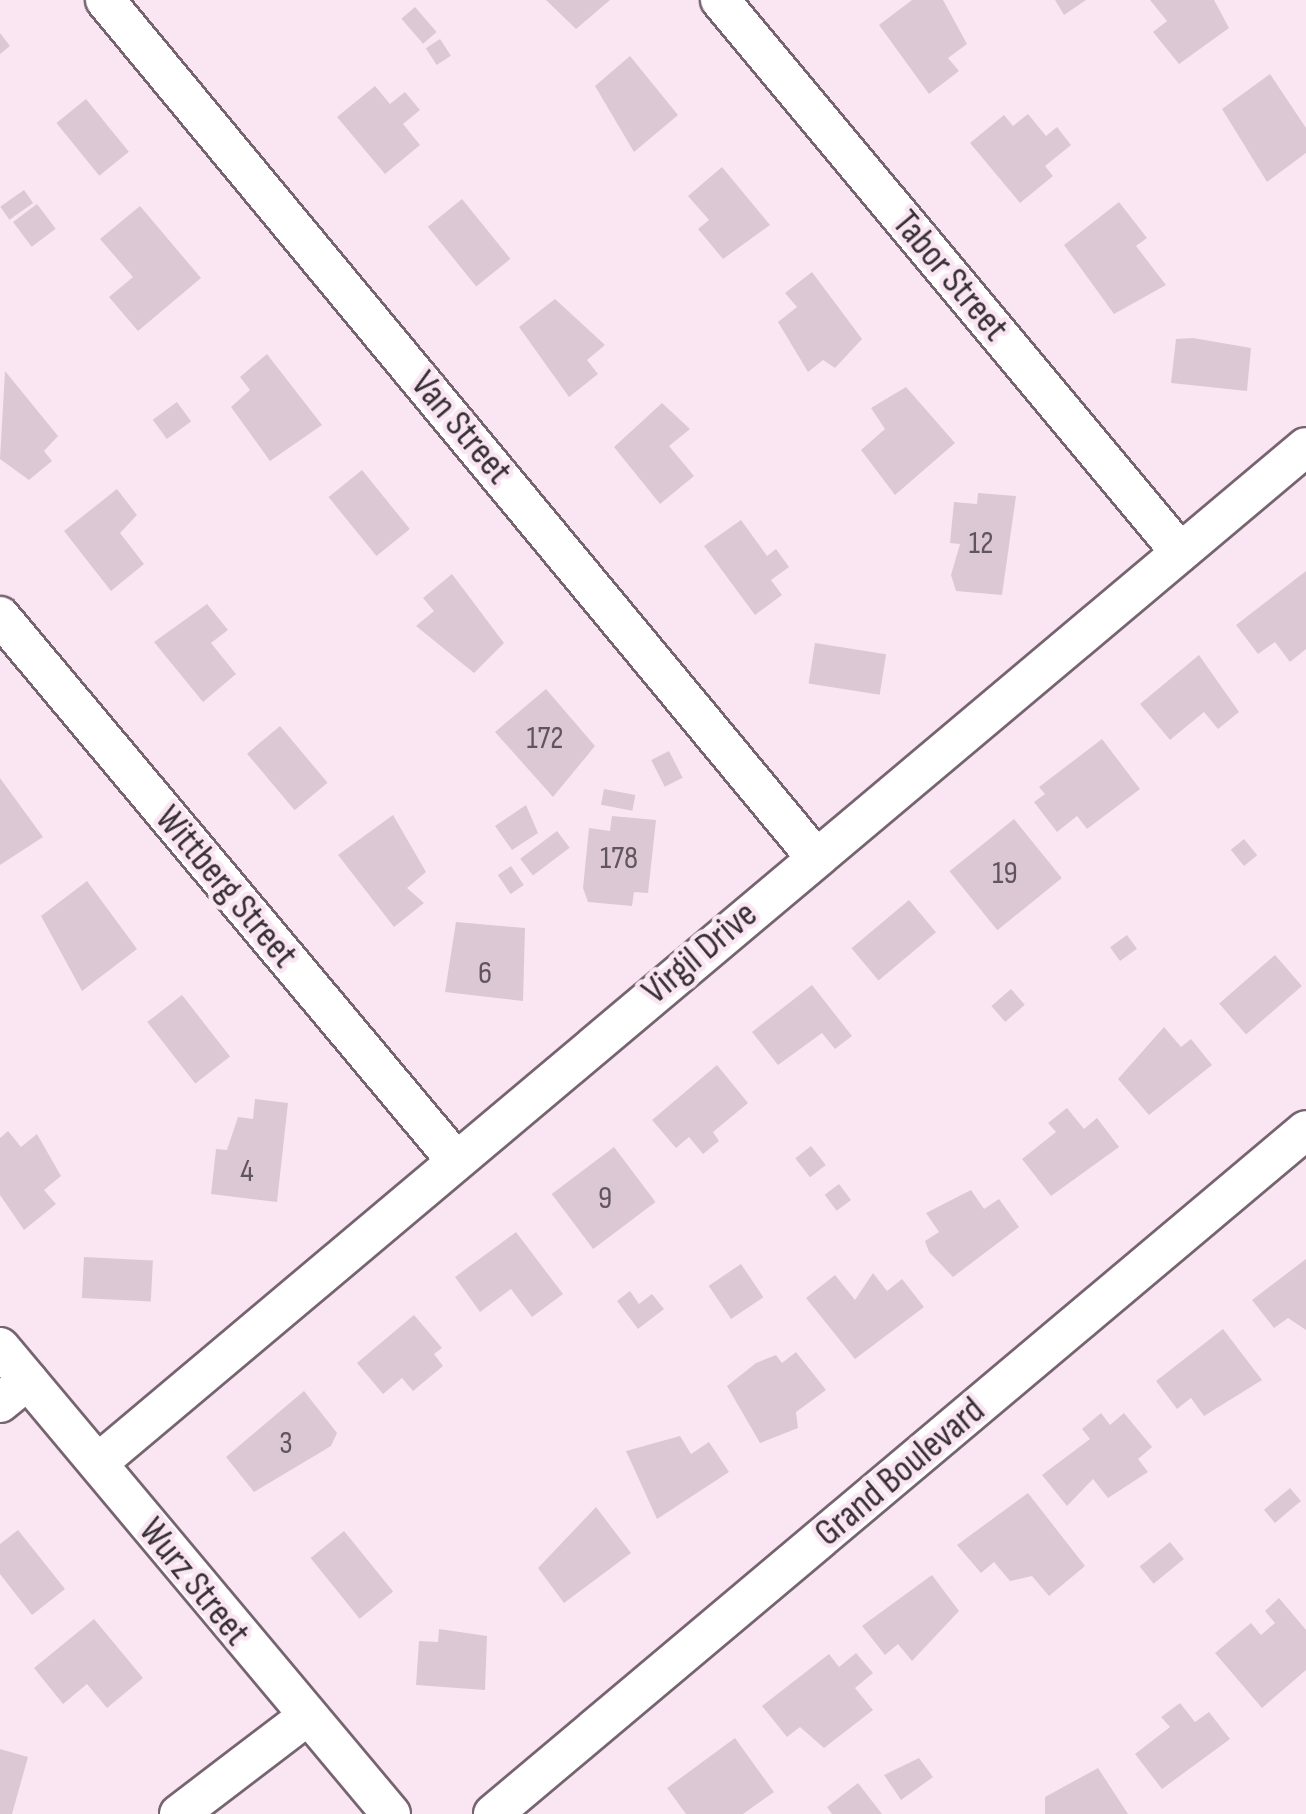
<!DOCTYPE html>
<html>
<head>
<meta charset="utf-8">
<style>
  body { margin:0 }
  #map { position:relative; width:1306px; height:1814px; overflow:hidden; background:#fae6f3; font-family:"Sofia Sans Condensed",sans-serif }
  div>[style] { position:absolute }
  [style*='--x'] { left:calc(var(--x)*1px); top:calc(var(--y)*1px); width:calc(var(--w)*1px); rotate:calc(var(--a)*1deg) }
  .building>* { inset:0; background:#dcc8d5; transform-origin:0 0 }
  .roads { filter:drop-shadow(2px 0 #766570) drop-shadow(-2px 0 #766570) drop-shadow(0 2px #766570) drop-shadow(0 -2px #766570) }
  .street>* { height:38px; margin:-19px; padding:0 19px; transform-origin:19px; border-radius:19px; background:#fff }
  span { translate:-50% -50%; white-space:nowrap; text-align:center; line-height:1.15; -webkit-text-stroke:9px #fae6f3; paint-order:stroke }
  .number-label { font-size:32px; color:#60555c }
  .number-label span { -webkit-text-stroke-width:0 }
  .street-label { font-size:38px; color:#362f34 }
</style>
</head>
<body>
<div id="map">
  <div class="building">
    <i style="clip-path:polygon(546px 0,610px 0,576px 29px)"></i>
    <i style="clip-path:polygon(912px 0,943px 0,967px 44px,948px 58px,959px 71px,929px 94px,879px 25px)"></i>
    <i style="clip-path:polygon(1055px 0,1086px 0,1064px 15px)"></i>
    <i style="clip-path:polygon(1150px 0,1214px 0,1229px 28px,1179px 64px,1153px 32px,1167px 21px)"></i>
    <i style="left:415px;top:7px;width:33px;height:18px;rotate:49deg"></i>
    <i style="clip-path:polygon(0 33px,10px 46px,0 54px)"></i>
    <i style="left:440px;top:39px;width:20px;height:17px;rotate:57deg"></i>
    <i style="clip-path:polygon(630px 56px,678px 115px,634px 152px,595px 86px)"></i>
    <i style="clip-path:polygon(1270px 74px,1306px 128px,1306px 153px,1267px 182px,1222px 109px)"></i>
    <i style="clip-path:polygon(375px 86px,390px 104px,405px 92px,420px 110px,403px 124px,420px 145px,385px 174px,337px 117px)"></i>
    <i style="left:86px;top:99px;width:68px;height:38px;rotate:51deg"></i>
    <i style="clip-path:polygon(1028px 114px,1046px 136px,1057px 127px,1071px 145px,1045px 166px,1053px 176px,1020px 203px,970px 143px,1004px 115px,1013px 126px)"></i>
    <i style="clip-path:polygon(722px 167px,770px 225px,723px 259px,698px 229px,709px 220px,688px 196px)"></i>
    <i style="left:24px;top:190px;width:16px;height:29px;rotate:55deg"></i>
    <i style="left:462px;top:199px;width:77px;height:44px;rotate:51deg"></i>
    <i style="clip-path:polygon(1119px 202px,1147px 238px,1136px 246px,1166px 285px,1114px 314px,1064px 245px)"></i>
    <i style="left:37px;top:204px;width:31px;height:30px;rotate:53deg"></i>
    <i style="clip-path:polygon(140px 206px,201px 278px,138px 331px,109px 297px,133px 277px,100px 239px)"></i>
    <i style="clip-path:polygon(812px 272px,862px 339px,835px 368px,823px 360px,808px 372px,778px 322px,797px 307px,785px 293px)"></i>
    <i style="clip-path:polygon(555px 299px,605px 345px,587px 360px,598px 374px,569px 397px,519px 327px)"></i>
    <i style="clip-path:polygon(1193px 338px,1251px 348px,1247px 391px,1171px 383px,1176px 339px)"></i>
    <i style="clip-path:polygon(267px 354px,322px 425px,270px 461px,231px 407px,250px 390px,240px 377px)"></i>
    <i style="clip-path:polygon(5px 371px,58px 436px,44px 451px,52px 461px,29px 480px,0 459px)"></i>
    <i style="clip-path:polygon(906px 387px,955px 443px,895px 495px,861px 450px,885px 429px,871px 408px)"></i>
    <i style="left:177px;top:402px;width:24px;height:30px;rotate:54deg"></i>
    <i style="clip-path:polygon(662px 403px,690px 429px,669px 446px,694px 476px,660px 504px,614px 447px)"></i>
    <i style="left:362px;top:470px;width:76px;height:43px;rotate:51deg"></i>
    <i style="clip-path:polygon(117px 489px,137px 515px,120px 533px,144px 564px,111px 591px,64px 531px)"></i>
    <i style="clip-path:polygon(978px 493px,1016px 496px,1002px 595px,956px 591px,951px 575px,960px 544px,950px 543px,954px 502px,977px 504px)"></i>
    <i style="clip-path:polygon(741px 520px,767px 556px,776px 549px,789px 567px,771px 580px,782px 595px,755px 615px,704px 546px)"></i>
    <i style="clip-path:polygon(1306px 571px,1306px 649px,1290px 662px,1275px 642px,1258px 654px,1236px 625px)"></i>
    <i style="clip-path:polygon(452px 574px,504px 643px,474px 673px,416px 626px,434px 611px,423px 598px)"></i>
    <i style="clip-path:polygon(207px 604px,228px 630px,211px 643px,236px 674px,203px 702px,154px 642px)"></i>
    <i style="left:815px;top:643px;width:72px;height:41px;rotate:9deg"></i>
    <i style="clip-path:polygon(1199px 655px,1239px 712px,1218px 729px,1204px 712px,1170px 740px,1140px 704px)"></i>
    <i style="clip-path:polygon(546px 689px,595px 746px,553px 797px,495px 732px)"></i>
    <i style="left:280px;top:726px;width:74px;height:43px;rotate:50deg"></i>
    <i style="clip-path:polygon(1102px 739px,1140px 789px,1087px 829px,1077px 816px,1057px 832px,1034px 802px,1045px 794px,1039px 787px)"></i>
    <i style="left:669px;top:751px;width:30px;height:20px;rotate:63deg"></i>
    <i style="clip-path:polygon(0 778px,43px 837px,0 865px)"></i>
    <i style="left:604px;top:789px;width:32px;height:16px;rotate:11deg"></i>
    <i style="clip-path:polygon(526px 805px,538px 833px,512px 850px,495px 826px)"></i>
    <i style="clip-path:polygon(393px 815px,426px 872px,407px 888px,424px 903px,394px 927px,338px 855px)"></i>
    <i style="clip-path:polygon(612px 816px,656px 820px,648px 893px,634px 892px,632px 906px,588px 902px,583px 888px,589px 828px,610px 831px)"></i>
    <i style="left:1014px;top:819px;width:76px;height:83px;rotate:51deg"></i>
    <i style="left:557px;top:831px;width:21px;height:46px;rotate:53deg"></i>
    <i style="left:1244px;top:839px;width:21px;height:17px;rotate:51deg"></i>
    <i style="left:511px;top:866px;width:23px;height:16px;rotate:56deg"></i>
    <i style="clip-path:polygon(87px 881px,137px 949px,82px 991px,41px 916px)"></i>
    <i style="left:909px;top:900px;width:42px;height:75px;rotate:50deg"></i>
    <i style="clip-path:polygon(456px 922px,525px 928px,523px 1001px,445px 992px)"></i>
    <i style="left:1127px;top:935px;width:17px;height:21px;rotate:54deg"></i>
    <i style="left:1275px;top:955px;width:41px;height:74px;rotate:49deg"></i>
    <i style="clip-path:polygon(812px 985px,852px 1036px,835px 1049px,822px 1033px,778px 1065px,752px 1032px)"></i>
    <i style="left:1011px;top:989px;width:21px;height:26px;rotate:49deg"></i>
    <i style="left:182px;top:995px;width:78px;height:44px;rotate:52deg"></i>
    <i style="clip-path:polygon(1164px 1027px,1181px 1047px,1191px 1039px,1212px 1065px,1149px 1115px,1118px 1079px)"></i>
    <i style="clip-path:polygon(717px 1065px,748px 1103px,713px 1132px,719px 1141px,703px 1154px,689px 1137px,676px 1148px,652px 1120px)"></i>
    <i style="clip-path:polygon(255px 1099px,288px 1103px,277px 1202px,211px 1194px,216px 1149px,227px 1150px,238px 1117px,253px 1119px)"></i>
    <i style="clip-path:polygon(1067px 1108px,1084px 1129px,1097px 1118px,1119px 1147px,1051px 1196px,1022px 1159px,1056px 1132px,1048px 1123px)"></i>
    <i style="clip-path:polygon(8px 1131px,21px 1147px,37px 1134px,61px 1176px,44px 1190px,56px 1204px,24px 1230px,0 1195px,0 1138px)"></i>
    <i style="left:811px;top:1146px;width:24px;height:20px;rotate:52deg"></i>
    <i style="left:614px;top:1147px;width:69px;height:78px;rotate:53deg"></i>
    <i style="left:839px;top:1184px;width:20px;height:18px;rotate:53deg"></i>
    <i style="clip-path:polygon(971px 1190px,984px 1209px,999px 1199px,1019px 1227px,953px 1277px,929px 1252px,925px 1241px,939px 1232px,926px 1213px)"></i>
    <i style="clip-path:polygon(516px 1232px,563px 1294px,532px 1317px,511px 1289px,480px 1312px,455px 1277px)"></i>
    <i style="left:84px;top:1257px;width:69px;height:41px;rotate:3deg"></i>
    <i style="clip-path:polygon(1306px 1259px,1306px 1330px,1288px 1318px,1274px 1328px,1252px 1300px)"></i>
    <i style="left:741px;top:1264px;width:40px;height:39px;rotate:56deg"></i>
    <i style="clip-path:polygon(873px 1273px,887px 1291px,902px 1279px,924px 1307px,855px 1359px,806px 1298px,835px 1275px,855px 1300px)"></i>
    <i style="clip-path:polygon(630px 1291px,639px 1304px,652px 1294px,664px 1309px,638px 1329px,617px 1301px)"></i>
    <i style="clip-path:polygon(414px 1315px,442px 1348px,434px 1354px,443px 1366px,413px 1391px,402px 1378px,383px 1394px,357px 1363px)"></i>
    <i style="clip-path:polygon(1223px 1329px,1262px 1380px,1204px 1416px,1191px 1398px,1177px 1409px,1156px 1381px)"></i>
    <i style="clip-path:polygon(796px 1352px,826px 1390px,796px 1412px,798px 1428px,760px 1443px,727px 1386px,756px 1363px,776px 1355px,782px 1363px)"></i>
    <i style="clip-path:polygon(304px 1391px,337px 1433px,331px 1446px,254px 1492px,226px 1457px)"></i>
    <i style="clip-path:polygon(1101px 1413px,1110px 1425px,1124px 1413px,1152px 1447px,1138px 1459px,1148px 1472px,1108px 1498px,1093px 1479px,1067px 1506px,1042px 1475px,1090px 1439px,1082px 1429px)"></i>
    <i style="clip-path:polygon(680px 1436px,691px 1454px,709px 1442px,729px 1472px,657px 1519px,626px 1451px)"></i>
    <i style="left:1290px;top:1488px;width:17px;height:34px;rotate:50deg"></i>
    <i style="clip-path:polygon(1028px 1493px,1085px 1566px,1049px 1596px,1032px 1576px,1010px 1581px,994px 1562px,981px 1573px,957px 1545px)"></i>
    <i style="clip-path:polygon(596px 1507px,631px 1553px,564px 1603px,538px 1568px)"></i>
    <i style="clip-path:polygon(18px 1530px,65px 1589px,32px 1615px,0 1574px,0 1544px)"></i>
    <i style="left:344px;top:1531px;width:78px;height:43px;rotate:51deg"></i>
    <i style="left:1170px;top:1542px;width:22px;height:39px;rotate:51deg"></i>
    <i style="clip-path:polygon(932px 1575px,959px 1611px,912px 1661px,898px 1644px,885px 1655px,862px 1626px)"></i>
    <i style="clip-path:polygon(1279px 1598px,1306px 1630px,1306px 1670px,1262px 1708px,1215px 1653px,1251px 1623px,1261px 1635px,1275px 1623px,1265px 1611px)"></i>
    <i style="clip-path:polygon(94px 1619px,143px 1678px,107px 1708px,87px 1684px,63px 1704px,34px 1668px)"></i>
    <i style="clip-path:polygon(439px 1629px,487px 1636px,485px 1690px,416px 1685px,419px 1641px,438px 1642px)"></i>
    <i style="clip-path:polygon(856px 1653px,873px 1673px,855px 1688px,873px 1710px,824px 1748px,800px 1727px,787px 1737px,762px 1706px,829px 1654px,839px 1667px)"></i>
    <i style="clip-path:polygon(1180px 1703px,1195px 1722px,1209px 1712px,1230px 1739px,1162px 1789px,1135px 1754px,1170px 1727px,1161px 1717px)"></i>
    <i style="clip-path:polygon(735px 1738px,774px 1792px,743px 1814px,686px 1814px,667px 1788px)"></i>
    <i style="clip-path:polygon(0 1749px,28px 1757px,12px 1814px,0 1814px)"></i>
    <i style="clip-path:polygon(919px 1758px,933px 1777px,901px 1800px,884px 1775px)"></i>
    <i style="clip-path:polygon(1098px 1768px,1128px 1814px,1045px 1814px,1045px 1797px)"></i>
    <i style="clip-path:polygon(858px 1783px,882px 1814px,832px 1814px,827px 1807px)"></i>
  </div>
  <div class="roads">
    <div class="street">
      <i style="--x:105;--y:0;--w:1114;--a:50.35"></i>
      <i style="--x:720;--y:0;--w:719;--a:50.19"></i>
      <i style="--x:0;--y:616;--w:706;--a:50.06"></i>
      <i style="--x:0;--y:1347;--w:609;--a:50.06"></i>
      <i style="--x:0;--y:1403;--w:36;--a:-39"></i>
      <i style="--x:98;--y:1463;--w:1578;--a:-40.07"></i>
      <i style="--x:179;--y:1814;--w:158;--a:-37.3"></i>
      <i style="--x:493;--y:1814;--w:1062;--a:-40.07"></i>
    </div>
  </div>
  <div class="number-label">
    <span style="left:981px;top:544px">12</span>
    <span style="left:545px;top:739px">172</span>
    <span style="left:619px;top:859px">178</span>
    <span style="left:1005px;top:874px">19</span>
    <span style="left:485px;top:974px">6</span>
    <span style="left:247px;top:1172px">4</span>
    <span style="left:605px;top:1199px">9</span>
    <span style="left:286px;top:1444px">3</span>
  </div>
  <div class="street-label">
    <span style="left:950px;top:276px;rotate:50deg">Tabor Street</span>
    <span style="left:461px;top:428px;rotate:50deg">Van Street</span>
    <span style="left:226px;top:887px;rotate:50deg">Wittberg Street</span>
    <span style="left:700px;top:953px;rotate:-40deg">Virgil Drive</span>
    <span style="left:900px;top:1472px;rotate:-40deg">Grand Boulevard</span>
    <span style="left:194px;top:1582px;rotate:51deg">Wurz Street</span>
  </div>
</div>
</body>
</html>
